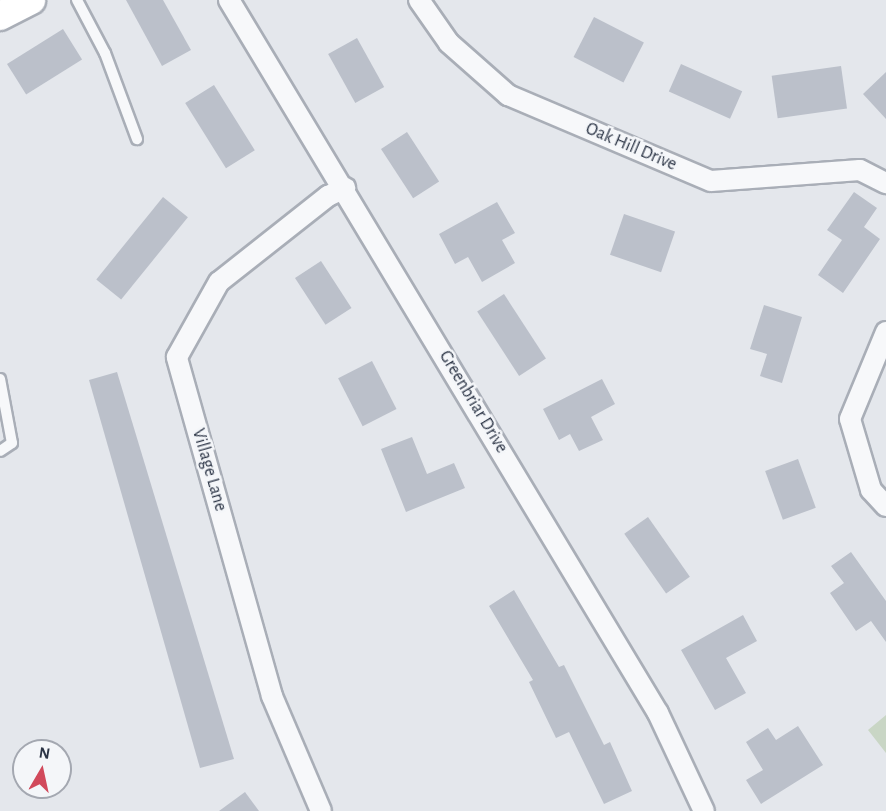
<!DOCTYPE html>
<html>
<head>
<meta charset="utf-8">
<style>
  body { margin:0 }
  #map { position:relative; width:886px; height:811px; overflow:hidden; background:#e4e7ec; font-family:"Alegreya Sans",sans-serif }
  div>[style] { position:absolute }
  [style*='--x'] { left:calc(var(--x)*1px); top:calc(var(--y)*1px); width:calc(var(--w)*1px); rotate:calc(var(--a)*1deg) }
  .green>* { inset:0; background:#c9d6c5 }
  .building>* { inset:0; background:#bbc0ca; transform-origin:0 0 }
  .roads { filter:drop-shadow(2px 0 #a9aeb7) drop-shadow(-2px 0 #a9aeb7) drop-shadow(0 2px #a9aeb7) drop-shadow(0 -2px #a9aeb7) }
  .lane>* { height:10px; margin:-5px; padding:0 5px; transform-origin:5px; border-radius:5px; background:#f7f8fa }
  .street>* { height:20px; margin:-10px; padding:0 10px; transform-origin:10px; border-radius:10px; background:#f7f8fa }
  .secondary>* { height:28px; margin:-14px; padding:0 14px; transform-origin:14px; border-radius:14px; background:#fff }
  span { translate:-50% -50%; white-space:nowrap; text-align:center; line-height:1.15; -webkit-text-stroke:5px #f4f6f9; paint-order:stroke }
  .street-label { font-size:18px; color:#2b3445 }
  .north { position:absolute; left:12px; top:739px; width:60px; height:60px; box-sizing:border-box; background:#f4f6f9; border:2px solid #a4a8b1; border-radius:50%; rotate:9deg; font-size:16px; font-weight:700; line-height:24px; text-align:center; color:#2b3445 }
  .north::after { content:''; display:block; margin:auto; width:21px; height:27px; background:#d1495b; clip-path:polygon(50% 0,100% 100%,50% 72%,0 100%) }
</style>
</head>
<body>
<div id="map">
  <div class="green">
    <i style="clip-path:polygon(886px 715px,886px 753px,868px 730px)"></i>
  </div>
  <div class="building">
    <i style="clip-path:polygon(126px 0,163px 0,191px 50px,162px 66px)"></i>
    <i style="left:594px;top:17px;width:56px;height:45px;rotate:27deg"></i>
    <i style="left:63px;top:29px;width:36px;height:66px;rotate:58deg"></i>
    <i style="left:357px;top:38px;width:56px;height:33px;rotate:61deg"></i>
    <i style="left:681px;top:64px;width:67px;height:30px;rotate:24deg"></i>
    <i style="left:841px;top:66px;width:43px;height:70px;rotate:82deg"></i>
    <i style="clip-path:polygon(886px 72px,886px 119px,863px 94px)"></i>
    <i style="left:214px;top:85px;width:77px;height:34px;rotate:58deg"></i>
    <i style="left:407px;top:132px;width:59px;height:31px;rotate:57deg"></i>
    <i style="clip-path:polygon(854px 192px,877px 208px,864px 227px,880px 239px,843px 293px,818px 275px,842px 240px,827px 230px)"></i>
    <i style="left:163px;top:197px;width:32px;height:106px;rotate:39deg"></i>
    <i style="clip-path:polygon(497px 202px,515px 233px,502px 240px,515px 263px,482px 282px,468px 257px,455px 264px,439px 234px)"></i>
    <i style="left:624px;top:214px;width:54px;height:43px;rotate:19deg"></i>
    <i style="left:321px;top:261px;width:56px;height:31px;rotate:57deg"></i>
    <i style="left:504px;top:294px;width:77px;height:32px;rotate:57deg"></i>
    <i style="clip-path:polygon(764px 305px,802px 317px,782px 383px,760px 376px,767px 354px,750px 349px)"></i>
    <i style="left:372px;top:361px;width:54px;height:38px;rotate:63deg"></i>
    <i style="clip-path:polygon(117px 372px,234px 759px,200px 768px,89px 380px)"></i>
    <i style="clip-path:polygon(602px 379px,615px 404px,591px 417px,603px 440px,579px 451px,570px 434px,559px 440px,543px 409px)"></i>
    <i style="clip-path:polygon(412px 437px,427px 474px,454px 463px,465px 488px,406px 512px,381px 449px)"></i>
    <i style="left:798px;top:459px;width:52px;height:35px;rotate:70deg"></i>
    <i style="left:648px;top:517px;width:73px;height:29px;rotate:55deg"></i>
    <i style="clip-path:polygon(851px 552px,886px 601px,886px 642px,871px 621px,856px 631px,830px 593px,844px 583px,831px 566px)"></i>
    <i style="clip-path:polygon(514px 590px,559px 667px,564px 665px,604px 745px,610px 742px,632px 791px,604px 804px,569px 732px,556px 738px,529px 682px,533px 680px,489px 606px)"></i>
    <i style="clip-path:polygon(743px 615px,757px 641px,726px 658px,746px 693px,715px 710px,681px 650px)"></i>
    <i style="clip-path:polygon(798px 726px,823px 765px,761px 804px,746px 780px,763px 770px,746px 742px,768px 728px,776px 740px)"></i>
    <i style="clip-path:polygon(245px 792px,259px 811px,219px 811px)"></i>
  </div>
  <div class="roads">
    <div class="lane">
      <i style="--x:77;--y:0;--w:60;--a:62.2"></i>
      <i style="--x:105;--y:53;--w:92;--a:69.6"></i>
      <i style="--x:0;--y:379;--w:65;--a:79.4"></i>
      <i style="--x:12;--y:443;--w:14;--a:146"></i>
    </div>
    <div class="street">
      <i style="--x:229;--y:0;--w:832;--a:58.97"></i>
      <i style="--x:658;--y:713;--w:108;--a:64.9"></i>
      <i style="--x:419;--y:0;--w:52;--a:55.1"></i>
      <i style="--x:449;--y:43;--w:79;--a:41.4"></i>
      <i style="--x:508;--y:95;--w:220;--a:23"></i>
      <i style="--x:711;--y:181;--w:149;--a:-4.2"></i>
      <i style="--x:860;--y:170;--w:29;--a:27"></i>
      <i style="--x:886;--y:332;--w:94;--a:112.5"></i>
      <i style="--x:850;--y:419;--w:74;--a:73.5"></i>
      <i style="--x:871;--y:490;--w:22;--a:47"></i>
      <i style="--x:321;--y:811;--w:125;--a:-113.1"></i>
      <i style="--x:272;--y:696;--w:352;--a:-105.7"></i>
      <i style="--x:177;--y:357;--w:86;--a:-60.8"></i>
      <i style="--x:219;--y:282;--w:139;--a:-38.3"></i>
      <i style="--x:328;--y:196;--w:19;--a:-25"></i>
    </div>
    <div class="secondary">
      <i style="--x:0;--y:16;--w:35;--a:-27"></i>
    </div>
  </div>
  <div class="street-label">
    <span style="left:631px;top:147px;rotate:23deg">Oak Hill Drive</span>
    <span style="left:473px;top:402px;rotate:59deg">Greenbriar Drive</span>
    <span style="left:209px;top:470px;rotate:74deg">Village Lane</span>
  </div>
  <div class="north">N</div>
</div>
</body>
</html>
